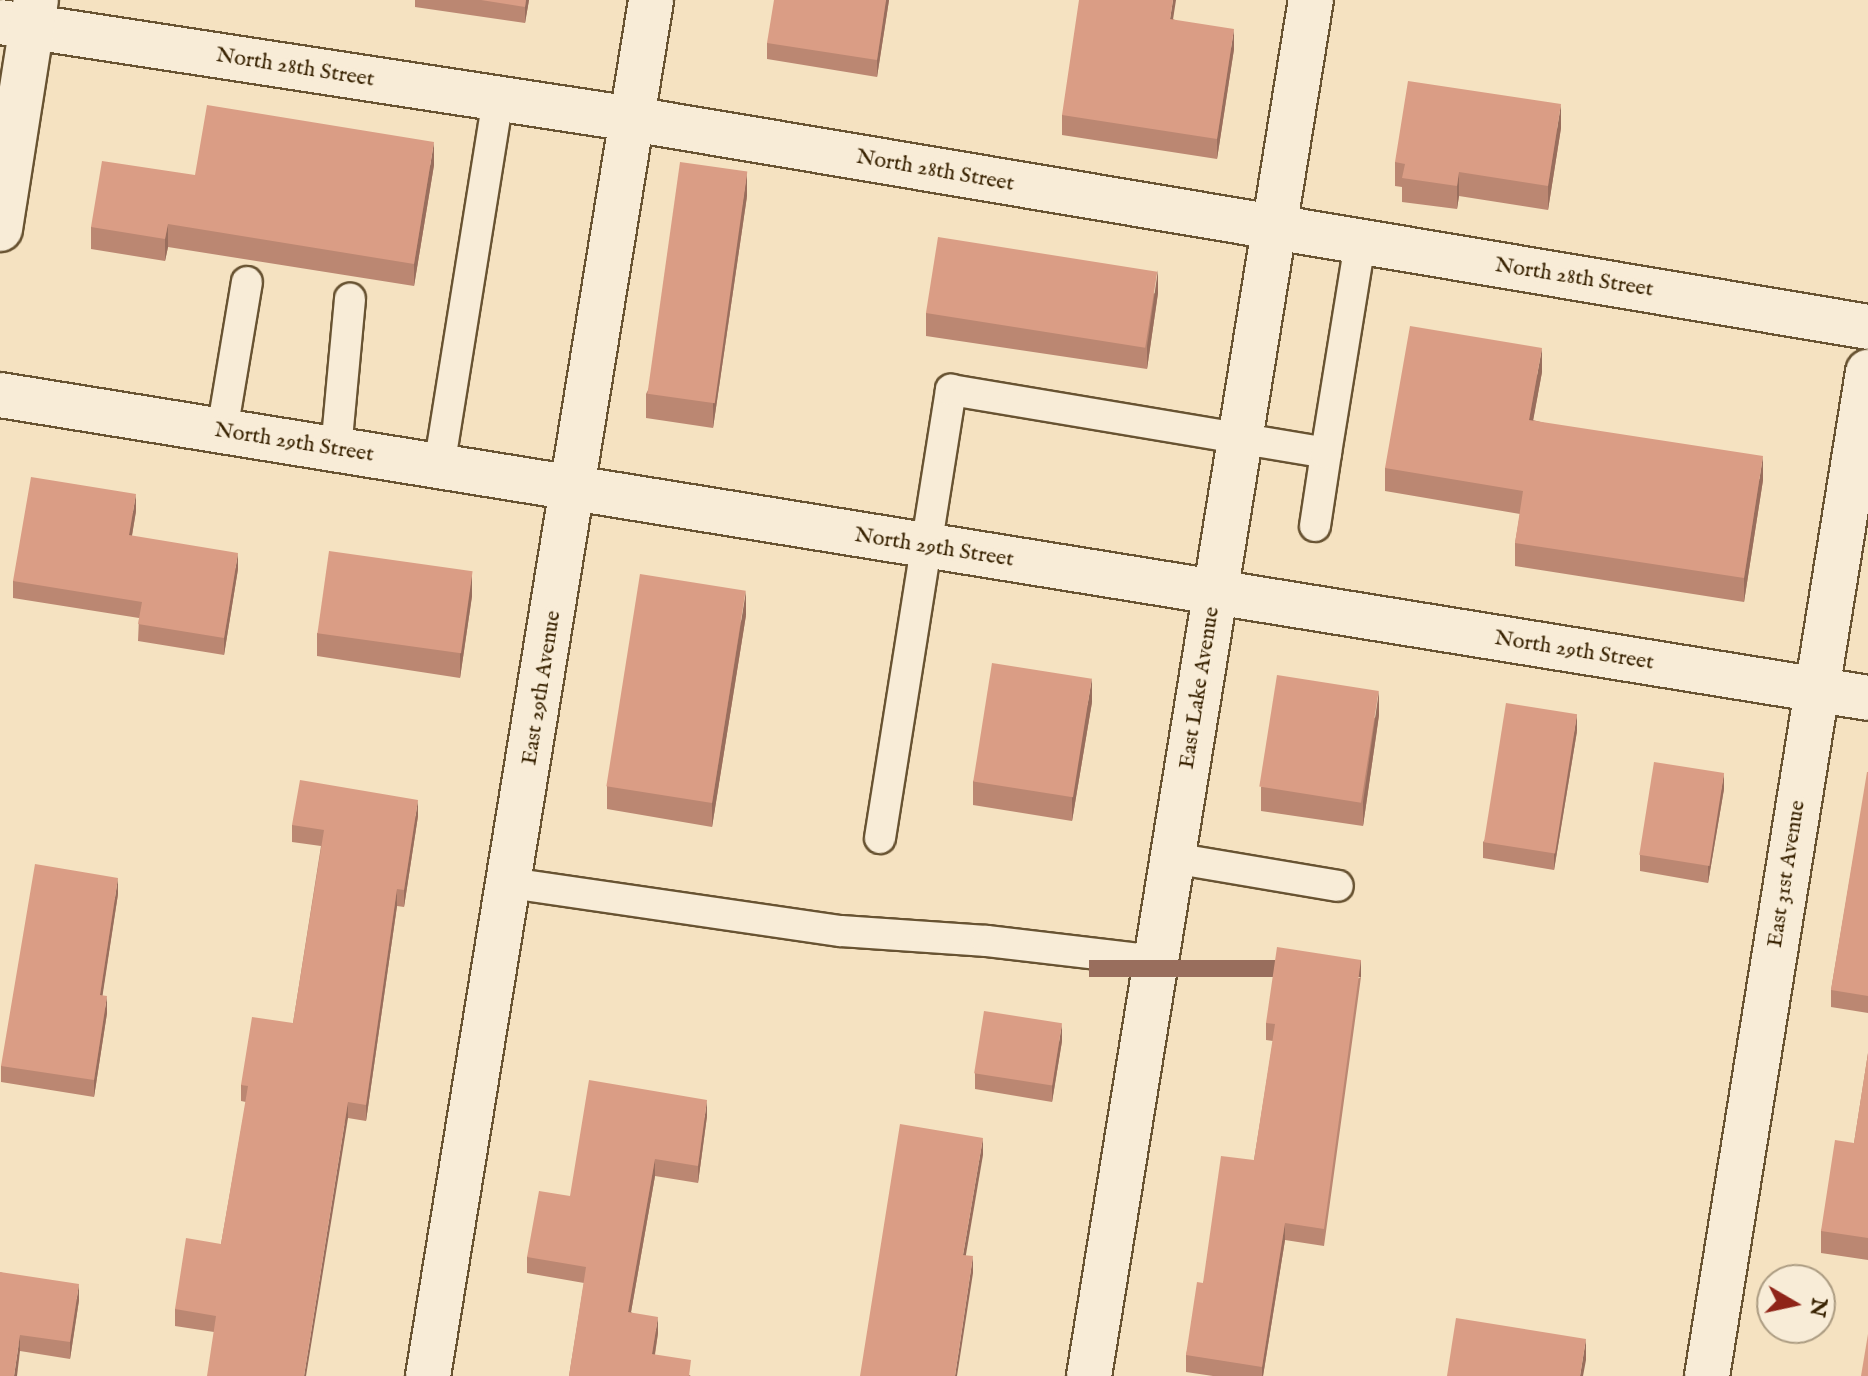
<!DOCTYPE html>
<html>
<head>
<meta charset="utf-8">
<style>
  body { margin:0 }
  #map { position:relative; width:1868px; height:1376px; overflow:hidden; background:#f5e2c1; font-family:"IM FELL English",serif }
  div>[style] { position:absolute }
  [style*='--x'] { left:calc(var(--x)*1px); top:calc(var(--y)*1px); width:calc(var(--w)*1px); rotate:calc(var(--a)*1deg) }
  .roads { filter:drop-shadow(2px 0 #685332) drop-shadow(-2px 0 #685332) drop-shadow(0 2px #685332) drop-shadow(0 -2px #685332) }
  .service>* { height:30px; margin:-15px; padding:0 15px; transform-origin:15px; border-radius:15px; background:#f8ecd7 }
  .minor>* { height:44px; margin:-22px; padding:0 22px; transform-origin:22px; border-radius:22px; background:#f8ecd7 }
  .tertiary>* { height:44px; margin:-22px; padding:0 22px; transform-origin:22px; border-radius:22px; background:#f8ecd7 }
  .wall>* { inset:0; background:#bb8772 }
  .shaded-wall>* { inset:0; background:#996e5d; transform-origin:0 0 }
  .building>* { inset:0; background:#da9d85; transform-origin:0 0 }
  span { translate:-50% -50%; white-space:nowrap; text-align:center; line-height:1.15; -webkit-text-stroke:8px #f8ecd7; paint-order:stroke }
  .street-label { font-size:22px; color:#392302 }
  .north { position:absolute; left:1756px; top:1264px; width:80px; height:80px; box-sizing:border-box; background:#f8ecd7; border:2px solid #ac9c82; border-radius:50%; rotate:99deg; font-size:22px; font-weight:700; line-height:32px; text-align:center; color:#392302 }
  .north::after { content:''; display:block; margin:auto; width:28px; height:36px; background:#8f2418; clip-path:polygon(50% 0,100% 100%,50% 72%,0 100%) }
</style>
</head>
<body>
<div id="map">
  <div class="roads">
    <div class="service">
      <i style="--x:222;--y:431;--w:151;--a:-80.5"></i>
      <i style="--x:336;--y:450;--w:152;--a:-84.7"></i>
      <i style="--x:439;--y:467;--w:373;--a:-80.9"></i>
      <i style="--x:1315;--y:526;--w:74;--a:-81.4"></i>
      <i style="--x:880;--y:838;--w:454;--a:-81"></i>
      <i style="--x:951;--y:390;--w:380;--a:9.5"></i>
      <i style="--x:1326;--y:453;--w:214;--a:-80.8"></i>
      <i style="--x:1173;--y:858;--w:167;--a:9.6"></i>
      <i style="--x:510;--y:883;--w:334;--a:8.3"></i>
      <i style="--x:841;--y:931;--w:146;--a:3.9"></i>
      <i style="--x:987;--y:941;--w:170;--a:6.7"></i>
    </div>
    <div class="minor">
      <i style="--x:0;--y:22;--w:639;--a:8.73"></i>
      <i style="--x:632;--y:119;--w:1253;--a:9.55"></i>
      <i style="--x:0;--y:229;--w:232;--a:-81.1"></i>
      <i style="--x:428;--y:1376;--w:1394;--a:-80.79"></i>
      <i style="--x:1707;--y:1376;--w:1017;--a:-80.89"></i>
    </div>
    <div class="tertiary">
      <i style="--x:0;--y:395;--w:1892;--a:9.21"></i>
      <i style="--x:1089;--y:1376;--w:1394;--a:-80.84"></i>
    </div>
  </div>
  <div class="wall">
    <i style="clip-path:polygon(415px 0,529px 0,525px 23px,415px 7px)"></i>
    <i style="clip-path:polygon(889px 0,877px 77px,767px 59px,767px 43px)"></i>
    <i style="clip-path:polygon(1173px 19px,1234px 49px,1217px 159px,1062px 135px,1062px 115px)"></i>
    <i style="clip-path:polygon(1561px 128px,1548px 210px,1459px 196px,1457px 209px,1402px 202px,1402px 187px,1395px 186px,1395px 162px)"></i>
    <i style="clip-path:polygon(434px 165px,414px 286px,168px 247px,165px 261px,91px 249px,91px 227px,195px 175px)"></i>
    <i style="clip-path:polygon(747px 196px,713px 428px,646px 418px,646px 394px)"></i>
    <i style="clip-path:polygon(1158px 293px,1147px 369px,926px 336px,926px 313px)"></i>
    <i style="clip-path:polygon(1542px 372px,1533px 420px,1763px 480px,1744px 602px,1515px 566px,1515px 543px,1520px 514px,1385px 491px,1385px 468px)"></i>
    <i style="clip-path:polygon(136px 511px,132px 536px,238px 569px,224px 655px,138px 641px,139px 618px,13px 598px,13px 581px)"></i>
    <i style="clip-path:polygon(472px 596px,460px 678px,317px 656px,317px 633px)"></i>
    <i style="clip-path:polygon(746px 615px,712px 827px,607px 809px,607px 786px)"></i>
    <i style="clip-path:polygon(1092px 702px,1072px 821px,973px 805px,973px 781px)"></i>
    <i style="clip-path:polygon(1379px 715px,1363px 826px,1261px 811px,1261px 787px)"></i>
    <i style="clip-path:polygon(1577px 731px,1554px 870px,1483px 858px,1483px 842px)"></i>
    <i style="clip-path:polygon(1868px 772px,1868px 1013px,1831px 1007px,1831px 990px)"></i>
    <i style="clip-path:polygon(1724px 789px,1708px 883px,1640px 871px,1640px 855px)"></i>
    <i style="clip-path:polygon(418px 816px,404px 907px,397px 906px,366px 1121px,348px 1118px,214px 1332px,175px 1326px,175px 1309px,221px 1244px,246px 1102px,241px 1101px,241px 1085px,293px 1023px,321px 846px,292px 842px,292px 825px)"></i>
    <i style="clip-path:polygon(118px 894px,102px 996px,107px 1013px,94px 1097px,1px 1082px,1px 1066px)"></i>
    <i style="clip-path:polygon(1361px 977px,1324px 1246px,1285px 1240px,1263px 1376px,1213px 1376px,1186px 1372px,1186px 1355px,1203px 1283px,1254px 1160px,1273px 1041px,1266px 1040px,1266px 1023px)"></i>
    <i style="clip-path:polygon(1062px 1041px,1052px 1102px,975px 1089px,975px 1073px)"></i>
    <i style="clip-path:polygon(1868px 1053px,1868px 1260px,1821px 1253px,1821px 1231px,1854px 1143px)"></i>
    <i style="clip-path:polygon(707px 1116px,698px 1183px,655px 1176px,631px 1312px,658px 1333px,655px 1355px,691px 1376px,569px 1376px,584px 1283px,527px 1273px,527px 1257px,570px 1196px)"></i>
    <i style="clip-path:polygon(0 1272px,79px 1300px,70px 1359px,20px 1351px)"></i>
  </div>
  <div class="shaded-wall">
    <i style="clip-path:polygon(526px 0,529px 0,525px 23px,525px 7px)"></i>
    <i style="clip-path:polygon(886px 0,889px 0,877px 77px,877px 60px)"></i>
    <i style="clip-path:polygon(1173px 0,1176px 0,1170px 39px,1170px 19px)"></i>
    <i style="clip-path:polygon(1234px 29px,1234px 49px,1217px 159px,1217px 139px)"></i>
    <i style="clip-path:polygon(1561px 104px,1561px 128px,1548px 210px,1548px 186px)"></i>
    <i style="clip-path:polygon(434px 142px,434px 165px,414px 286px,414px 264px)"></i>
    <i style="clip-path:polygon(747px 172px,747px 196px,713px 428px,713px 404px)"></i>
    <i style="clip-path:polygon(1459px 172px,1459px 196px,1457px 209px,1457px 186px)"></i>
    <i style="clip-path:polygon(168px 224px,168px 247px,165px 261px,165px 239px)"></i>
    <i style="clip-path:polygon(1158px 270px,1158px 293px,1147px 369px,1147px 346px)"></i>
    <i style="clip-path:polygon(1542px 348px,1542px 372px,1529px 443px,1529px 420px)"></i>
    <i style="clip-path:polygon(1763px 456px,1763px 480px,1744px 602px,1744px 578px)"></i>
    <i style="clip-path:polygon(136px 494px,136px 511px,129px 552px,129px 535px)"></i>
    <i style="clip-path:polygon(238px 553px,238px 569px,224px 655px,224px 638px)"></i>
    <i style="clip-path:polygon(472px 572px,472px 596px,460px 678px,460px 654px)"></i>
    <i style="clip-path:polygon(746px 591px,746px 615px,712px 827px,712px 803px)"></i>
    <i style="clip-path:polygon(1092px 678px,1092px 702px,1072px 821px,1072px 797px)"></i>
    <i style="clip-path:polygon(1379px 691px,1379px 715px,1363px 826px,1363px 802px)"></i>
    <i style="clip-path:polygon(1577px 714px,1577px 731px,1554px 870px,1554px 854px)"></i>
    <i style="clip-path:polygon(1724px 773px,1724px 789px,1708px 883px,1708px 866px)"></i>
    <i style="clip-path:polygon(418px 800px,418px 816px,404px 907px,404px 890px)"></i>
    <i style="clip-path:polygon(118px 878px,118px 894px,100px 1012px,100px 995px)"></i>
    <i style="clip-path:polygon(397px 889px,397px 906px,366px 1121px,366px 1105px)"></i>
    <i style="left:1361px;top:960px;width:17px;height:272px;rotate:90deg"></i>
    <i style="clip-path:polygon(107px 996px,107px 1013px,94px 1097px,94px 1080px)"></i>
    <i style="clip-path:polygon(1062px 1024px,1062px 1041px,1052px 1102px,1052px 1085px)"></i>
    <i style="clip-path:polygon(707px 1100px,707px 1116px,698px 1183px,698px 1166px)"></i>
    <i style="clip-path:polygon(348px 1102px,348px 1118px,306px 1376px,304px 1376px)"></i>
    <i style="clip-path:polygon(983px 1138px,983px 1155px,963px 1272px,963px 1255px)"></i>
    <i style="clip-path:polygon(655px 1159px,655px 1176px,628px 1329px,628px 1312px)"></i>
    <i style="clip-path:polygon(1285px 1223px,1285px 1240px,1263px 1376px,1262px 1376px,1262px 1367px)"></i>
    <i style="clip-path:polygon(973px 1256px,973px 1273px,957px 1376px,955px 1376px)"></i>
    <i style="clip-path:polygon(79px 1284px,79px 1300px,70px 1359px,70px 1342px)"></i>
    <i style="clip-path:polygon(658px 1317px,658px 1333px,652px 1371px,652px 1354px)"></i>
    <i style="clip-path:polygon(20px 1335px,20px 1351px,17px 1376px,14px 1376px)"></i>
    <i style="clip-path:polygon(1586px 1339px,1586px 1360px,1583px 1376px,1580px 1376px)"></i>
  </div>
  <div class="building">
    <i style="clip-path:polygon(481px 0,526px 0,525px 7px)"></i>
    <i style="clip-path:polygon(774px 0,886px 0,877px 60px,767px 43px)"></i>
    <i style="clip-path:polygon(1079px 0,1173px 0,1170px 19px,1234px 29px,1217px 139px,1062px 115px)"></i>
    <i style="clip-path:polygon(1408px 81px,1561px 104px,1548px 186px,1459px 172px,1457px 186px,1402px 178px,1405px 164px,1395px 162px)"></i>
    <i style="clip-path:polygon(207px 105px,434px 142px,414px 264px,168px 224px,165px 239px,91px 227px,102px 161px,195px 175px)"></i>
    <i style="left:680px;top:162px;width:68px;height:234px;rotate:8deg"></i>
    <i style="left:938px;top:237px;width:222px;height:77px;rotate:9deg"></i>
    <i style="clip-path:polygon(1410px 326px,1542px 348px,1529px 420px,1763px 456px,1744px 578px,1515px 543px,1523px 491px,1385px 468px)"></i>
    <i style="clip-path:polygon(31px 477px,136px 494px,129px 535px,238px 553px,224px 638px,138px 624px,142px 602px,13px 581px)"></i>
    <i style="left:329px;top:551px;width:145px;height:83px;rotate:8deg"></i>
    <i style="left:640px;top:574px;width:107px;height:215px;rotate:9deg"></i>
    <i style="left:992px;top:663px;width:101px;height:120px;rotate:9deg"></i>
    <i style="left:1277px;top:675px;width:103px;height:113px;rotate:9deg"></i>
    <i style="left:1506px;top:703px;width:72px;height:141px;rotate:9deg"></i>
    <i style="left:1654px;top:762px;width:71px;height:94px;rotate:9deg"></i>
    <i style="clip-path:polygon(1867px 772px,1868px 772px,1868px 996px,1831px 990px)"></i>
    <i style="clip-path:polygon(300px 780px,418px 800px,404px 890px,397px 889px,366px 1105px,348px 1102px,304px 1376px,207px 1376px,216px 1316px,175px 1309px,186px 1238px,221px 1244px,248px 1086px,241px 1085px,252px 1017px,293px 1023px,324px 830px,292px 825px)"></i>
    <i style="clip-path:polygon(35px 864px,118px 878px,100px 995px,107px 996px,94px 1080px,1px 1066px)"></i>
    <i style="clip-path:polygon(1277px 947px,1361px 960px,1324px 1229px,1285px 1223px,1262px 1367px,1186px 1355px,1197px 1282px,1203px 1283px,1221px 1156px,1254px 1160px,1275px 1024px,1266px 1023px)"></i>
    <i style="left:984px;top:1011px;width:79px;height:63px;rotate:9deg"></i>
    <i style="clip-path:polygon(1868px 1053px,1868px 1238px,1821px 1231px,1835px 1140px,1854px 1143px)"></i>
    <i style="clip-path:polygon(589px 1080px,707px 1100px,698px 1166px,655px 1159px,628px 1312px,658px 1317px,652px 1354px,691px 1360px,689px 1376px,569px 1376px,586px 1267px,527px 1257px,539px 1191px,570px 1196px)"></i>
    <i style="clip-path:polygon(900px 1124px,983px 1138px,963px 1255px,973px 1256px,955px 1376px,860px 1376px)"></i>
    <i style="clip-path:polygon(0 1272px,79px 1284px,70px 1342px,20px 1335px,14px 1376px,0 1376px)"></i>
    <i style="clip-path:polygon(1456px 1318px,1586px 1339px,1580px 1376px,1447px 1376px)"></i>
    <i style="clip-path:polygon(1868px 1334px,1868px 1376px,1861px 1376px)"></i>
  </div>
  <div class="street-label">
    <span style="left:295px;top:68px;rotate:9deg">North 28th Street</span>
    <span style="left:935px;top:171px;rotate:10deg">North 28th Street</span>
    <span style="left:1574px;top:278px;rotate:9deg">North 28th Street</span>
    <span style="left:294px;top:443px;rotate:9deg">North 29th Street</span>
    <span style="left:934px;top:548px;rotate:9deg">North 29th Street</span>
    <span style="left:1574px;top:651px;rotate:9deg">North 29th Street</span>
    <span style="left:542px;top:688px;rotate:-81deg">East 29th Avenue</span>
    <span style="left:1200px;top:688px;rotate:-81deg">East Lake Avenue</span>
    <span style="left:1787px;top:874px;rotate:-81deg">East 31st Avenue</span>
  </div>
  <div class="north">N</div>
</div>
</body>
</html>
